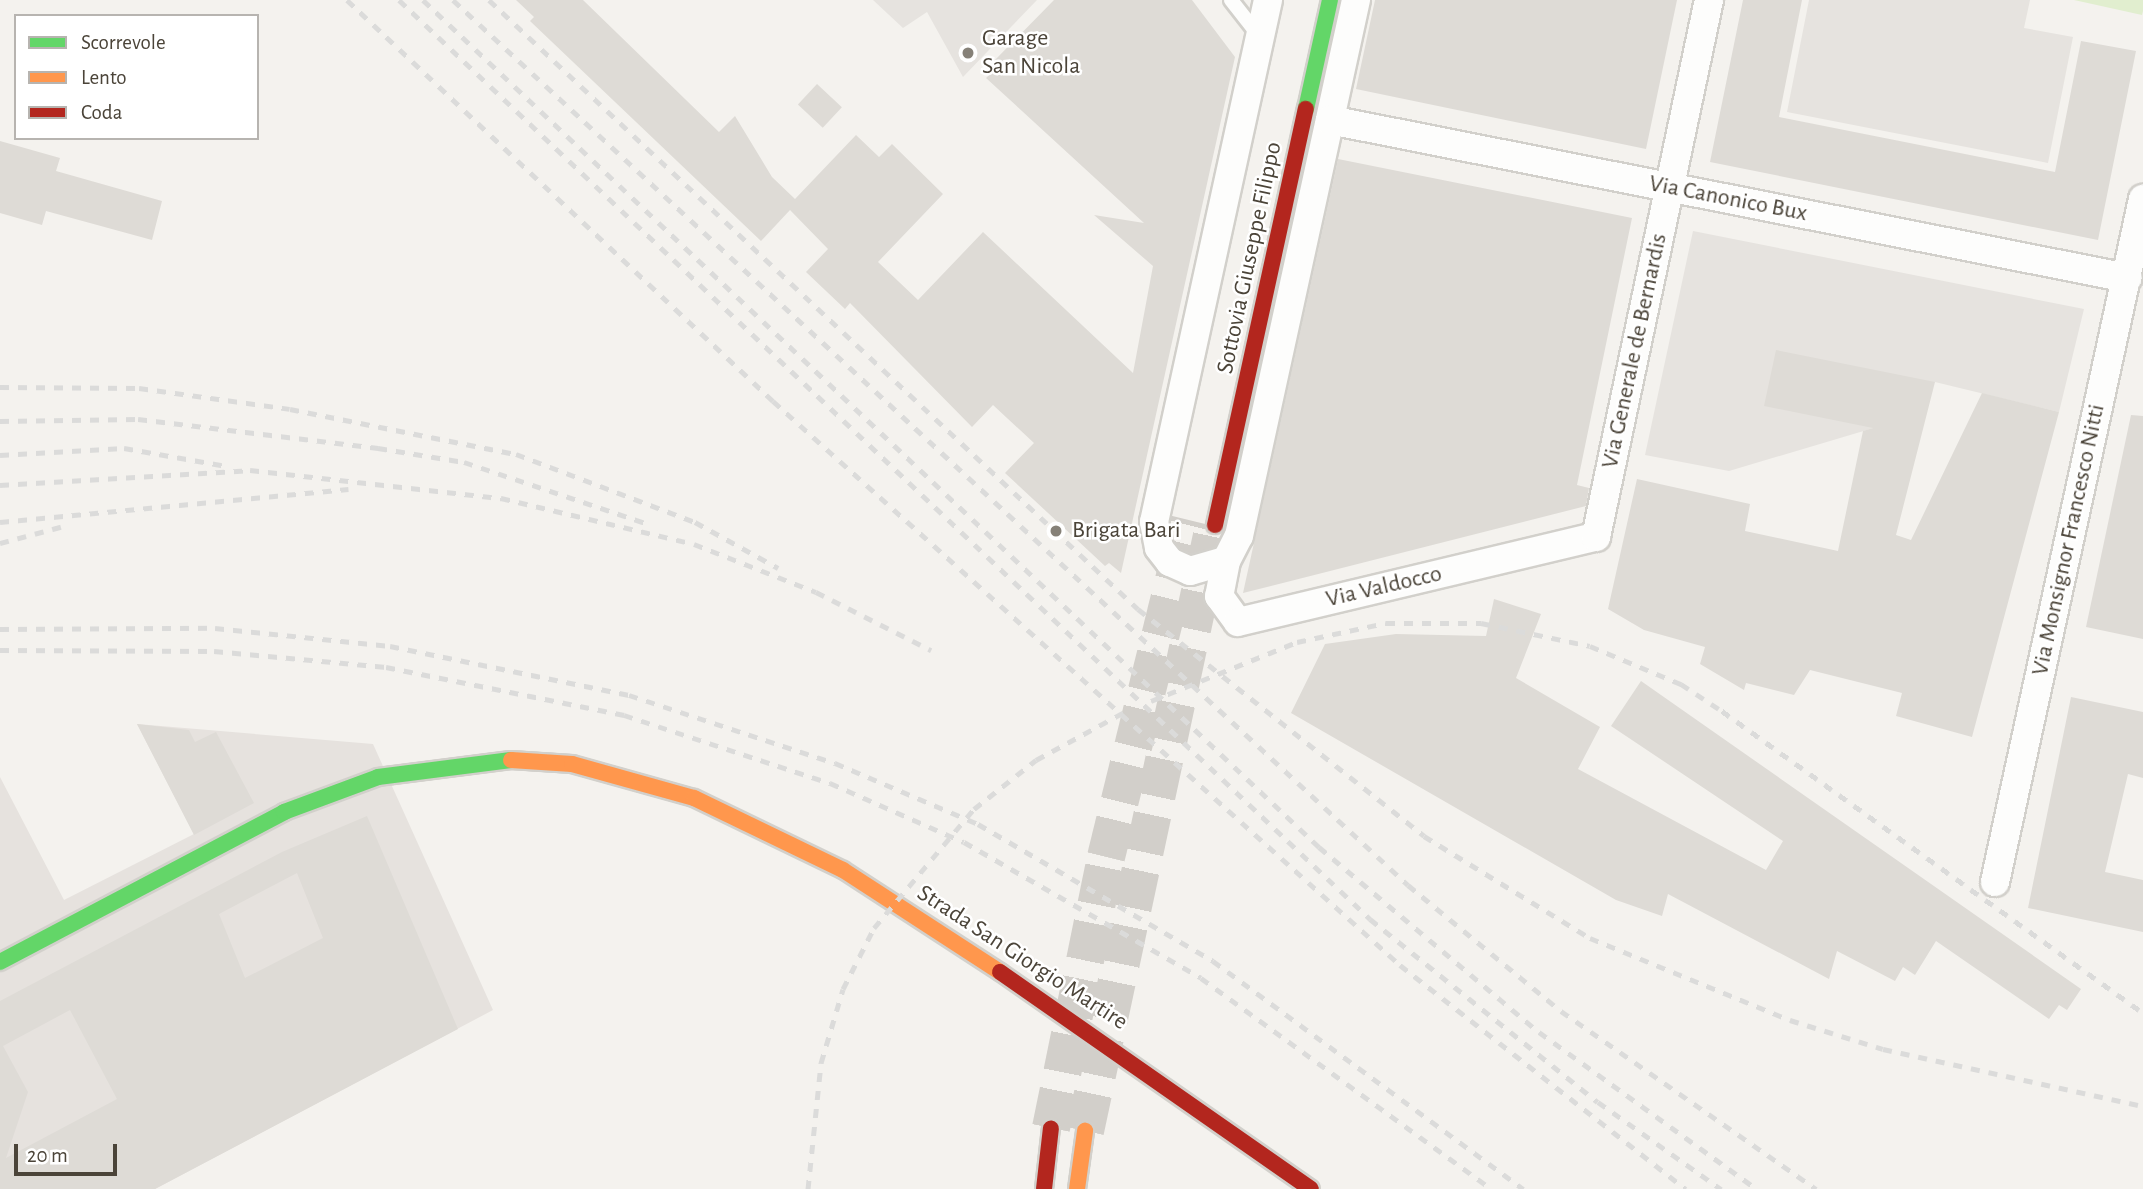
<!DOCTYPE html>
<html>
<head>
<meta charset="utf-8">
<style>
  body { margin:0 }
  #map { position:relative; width:2143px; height:1189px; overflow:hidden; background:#f4f2ee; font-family:"Alegreya Sans",sans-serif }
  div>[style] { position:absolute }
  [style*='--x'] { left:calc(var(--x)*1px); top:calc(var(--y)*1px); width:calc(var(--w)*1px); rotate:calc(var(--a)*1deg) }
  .industrial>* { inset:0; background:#e6e2de }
  .green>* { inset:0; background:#e1eecf }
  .parking>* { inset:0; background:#e6e3df }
  .building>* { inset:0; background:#dedbd6; transform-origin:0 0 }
  .secondary-tunnel>* { height:38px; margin-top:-19px; transform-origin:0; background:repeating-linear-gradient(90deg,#d2cfca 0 38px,transparent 0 57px) }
  .roads { filter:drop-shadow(2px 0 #d2d0cb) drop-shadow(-2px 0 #d2d0cb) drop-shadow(0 2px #d2d0cb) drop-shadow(0 -2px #d2d0cb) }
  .lane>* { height:14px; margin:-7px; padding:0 7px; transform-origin:7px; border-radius:7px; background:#fdfdfc }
  .street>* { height:28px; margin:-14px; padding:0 14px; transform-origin:14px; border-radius:14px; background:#fdfdfc }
  .fast>* { height:16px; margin:-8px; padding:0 8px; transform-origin:8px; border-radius:8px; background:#63d668 }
  .slow>* { height:16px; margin:-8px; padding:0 8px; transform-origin:8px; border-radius:8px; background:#ff974d }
  .jam>* { height:16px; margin:-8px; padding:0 8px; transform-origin:8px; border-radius:8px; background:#b3261e }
  .rail>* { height:5px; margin-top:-2.5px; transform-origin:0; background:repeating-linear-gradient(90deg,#dbdbda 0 9px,transparent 0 18px) }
  .dots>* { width:19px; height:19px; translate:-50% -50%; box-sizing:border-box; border:4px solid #fff; border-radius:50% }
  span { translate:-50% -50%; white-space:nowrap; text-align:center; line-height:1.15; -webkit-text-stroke:5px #fff; paint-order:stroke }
  .poi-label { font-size:24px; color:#4b4439 }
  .left { translate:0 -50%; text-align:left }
  .street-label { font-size:24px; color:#4b4439 }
  .legend { position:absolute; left:14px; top:14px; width:245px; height:126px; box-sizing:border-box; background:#fff; border:2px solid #b7b4b0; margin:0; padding:9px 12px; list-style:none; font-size:21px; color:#4b4439 }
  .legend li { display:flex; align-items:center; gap:14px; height:35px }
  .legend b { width:35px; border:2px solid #b7b4b0 }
  .scale { position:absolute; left:14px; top:1144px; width:103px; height:32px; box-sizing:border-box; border:4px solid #4b4439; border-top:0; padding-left:9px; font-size:21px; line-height:24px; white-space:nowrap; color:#4b4439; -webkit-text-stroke:5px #fff; paint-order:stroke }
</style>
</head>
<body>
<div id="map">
  <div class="industrial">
    <i style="clip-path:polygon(137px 724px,373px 744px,493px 1010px,155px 1189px,0 1189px,0 777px,64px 900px,194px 834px)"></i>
  </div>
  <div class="green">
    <i style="clip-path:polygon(2074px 0,2143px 0,2143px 11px,2142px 15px)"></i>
  </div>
  <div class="parking">
    <i style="clip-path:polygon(873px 0,1037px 0,963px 77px,927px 12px,903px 28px)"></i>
    <i style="clip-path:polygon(1809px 0,2030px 0,2024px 28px,2073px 37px,2048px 163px,1787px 112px)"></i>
    <i style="clip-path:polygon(1693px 231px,2084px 309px,2059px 412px,1935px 382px,1877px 427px,1729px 471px,1645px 455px)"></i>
  </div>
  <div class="building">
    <i style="clip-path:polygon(516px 0,583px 0,719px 132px,735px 116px,772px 177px,795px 199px,856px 135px,879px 157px,892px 144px,943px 194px,878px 262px,918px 300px,983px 232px,1133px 373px,1153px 266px,1094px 215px,1144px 223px,986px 78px,999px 66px,995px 60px,1054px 0,1192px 0,1235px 57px,1121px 573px,1109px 563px,1105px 566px,1005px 473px,1034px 443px,993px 405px,972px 427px,850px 303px,845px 309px,806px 272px,828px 249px,790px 210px,761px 241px,530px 21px,534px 17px)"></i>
    <i style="clip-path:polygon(1375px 0,1677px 0,1646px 149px,1356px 89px)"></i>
    <i style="clip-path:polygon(1743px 0,1802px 0,1779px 117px,2055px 172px,2081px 41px,2136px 51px,2098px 240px,1710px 162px)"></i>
    <i style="left:817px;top:84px;width:34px;height:28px;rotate:43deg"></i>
    <i style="clip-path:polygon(0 141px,60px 158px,56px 171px,162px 201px,152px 240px,46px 211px,42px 225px,0 213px)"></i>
    <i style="clip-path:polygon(1338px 159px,1632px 218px,1577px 485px,1589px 488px,1586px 506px,1243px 593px)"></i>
    <i style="clip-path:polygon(1776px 350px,1935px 382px,1896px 535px,1911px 540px,1982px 393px,2059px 412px,1972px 737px,1896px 716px,1902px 693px,1810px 670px,1794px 695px,1746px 683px,1744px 690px,1700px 664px,1705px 647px,1644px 630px,1608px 609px,1637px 479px,1750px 504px,1745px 531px,1838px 551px,1863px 431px,1873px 428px,1764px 406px)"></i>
    <i style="clip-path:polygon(2131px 415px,2143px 416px,2143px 639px,2086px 627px)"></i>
    <i style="clip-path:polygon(1494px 599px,1541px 614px,1516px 678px,1600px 727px,1578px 769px,1766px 870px,1783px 841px,1611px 726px,1641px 681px,2081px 989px,2067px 1010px,2059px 1005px,2049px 1019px,1936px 941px,1915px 975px,1903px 967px,1895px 981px,1837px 951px,1829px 979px,1668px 894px,1662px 916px,1616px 900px,1291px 713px,1325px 644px,1396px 634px,1486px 636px)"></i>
    <i style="clip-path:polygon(2071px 697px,2143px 712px,2143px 778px,2128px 774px,2105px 872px,2143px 880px,2143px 932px,2028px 908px)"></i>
    <i style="clip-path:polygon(137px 724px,189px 730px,195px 742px,216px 732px,254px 803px,194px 835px)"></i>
    <i style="clip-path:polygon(evenodd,367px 816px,458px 1029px,155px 1189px,0 1189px,0 1001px,282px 852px,367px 816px,297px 873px,323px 938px,245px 978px,219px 914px,297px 873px,367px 816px,70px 1010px,117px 1099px,6px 1158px,28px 1092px,3px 1046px,70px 1010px)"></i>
  </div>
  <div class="secondary-tunnel">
    <i style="--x:1051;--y:1128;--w:277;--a:-78.5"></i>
    <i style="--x:1106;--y:857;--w:347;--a:-76.2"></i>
    <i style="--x:1085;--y:1131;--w:614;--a:-77.96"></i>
  </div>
  <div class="roads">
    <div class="lane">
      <i style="--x:1231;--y:0;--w:47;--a:51.9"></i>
    </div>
    <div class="street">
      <i style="--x:1268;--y:0;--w:534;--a:102.32"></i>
      <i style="--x:1154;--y:522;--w:26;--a:79"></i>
      <i style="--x:1159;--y:548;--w:18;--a:52"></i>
      <i style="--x:1170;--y:562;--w:22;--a:24"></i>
      <i style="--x:1190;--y:571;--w:37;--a:-16"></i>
      <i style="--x:1226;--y:561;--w:28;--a:-63"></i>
      <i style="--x:1239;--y:536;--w:549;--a:-77.69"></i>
      <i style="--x:1330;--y:120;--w:813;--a:11.21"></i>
      <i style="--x:1226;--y:561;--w:36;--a:101"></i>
      <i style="--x:1219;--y:596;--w:32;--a:54"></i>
      <i style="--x:1238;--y:622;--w:368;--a:-13.4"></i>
      <i style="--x:1596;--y:537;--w:549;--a:-78.12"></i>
      <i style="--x:1995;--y:882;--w:699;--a:-77.77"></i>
    </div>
    <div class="fast">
      <i style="--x:1306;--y:109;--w:112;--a:-77.6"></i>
      <i style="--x:0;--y:962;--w:321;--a:-27.8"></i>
      <i style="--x:284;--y:812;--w:100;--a:-20.4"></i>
      <i style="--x:378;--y:777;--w:134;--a:-7.3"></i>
    </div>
    <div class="slow">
      <i style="--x:511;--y:760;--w:61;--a:3.8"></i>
      <i style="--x:572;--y:764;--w:127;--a:15.6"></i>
      <i style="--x:694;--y:798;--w:165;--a:25.8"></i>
      <i style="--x:843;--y:870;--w:187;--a:33"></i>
      <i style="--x:1077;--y:1189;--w:59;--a:-82.1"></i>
    </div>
    <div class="jam">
      <i style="--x:1215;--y:525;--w:426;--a:-77.7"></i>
      <i style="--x:1000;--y:972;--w:379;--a:34.9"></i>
      <i style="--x:1044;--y:1189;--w:61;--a:-83.5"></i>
    </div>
  </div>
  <div class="rail">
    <i style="--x:347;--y:0;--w:585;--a:43.27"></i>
    <i style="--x:773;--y:401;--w:843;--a:41.97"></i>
    <i style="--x:1400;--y:965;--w:363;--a:38.1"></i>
    <i style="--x:399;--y:0;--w:1337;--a:43.42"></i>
    <i style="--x:1370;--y:919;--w:292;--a:38.8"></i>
    <i style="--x:1598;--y:1102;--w:151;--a:35.3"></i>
    <i style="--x:423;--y:0;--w:1233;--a:43.39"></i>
    <i style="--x:1319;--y:847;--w:287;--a:40.1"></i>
    <i style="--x:1539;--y:1032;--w:269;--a:35.8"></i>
    <i style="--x:453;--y:0;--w:1302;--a:42.82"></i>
    <i style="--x:1408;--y:885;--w:198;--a:39.5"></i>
    <i style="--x:1561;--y:1011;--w:311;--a:34.9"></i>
    <i style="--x:489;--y:0;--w:890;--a:43.18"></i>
    <i style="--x:1138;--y:609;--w:365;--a:38.4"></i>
    <i style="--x:1424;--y:836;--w:195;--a:31.6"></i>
    <i style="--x:1590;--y:938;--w:216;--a:22.3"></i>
    <i style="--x:1790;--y:1020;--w:97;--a:17.3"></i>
    <i style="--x:1883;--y:1049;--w:266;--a:12.4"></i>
    <i style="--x:0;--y:387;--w:139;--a:0.4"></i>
    <i style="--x:139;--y:388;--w:152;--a:7.9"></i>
    <i style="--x:290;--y:409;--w:230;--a:11.3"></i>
    <i style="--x:516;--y:454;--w:191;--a:20.8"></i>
    <i style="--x:695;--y:522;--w:95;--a:29"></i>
    <i style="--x:0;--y:421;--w:138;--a:-0.8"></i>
    <i style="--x:138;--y:419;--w:242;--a:6.9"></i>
    <i style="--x:378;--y:448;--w:87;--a:9.2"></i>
    <i style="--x:464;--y:462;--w:194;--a:18.6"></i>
    <i style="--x:0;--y:455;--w:124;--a:-3.2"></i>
    <i style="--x:124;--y:448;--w:104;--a:10"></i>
    <i style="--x:0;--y:485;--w:250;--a:-3.4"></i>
    <i style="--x:250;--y:470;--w:253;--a:6.4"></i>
    <i style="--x:501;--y:498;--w:198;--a:13.4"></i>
    <i style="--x:694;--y:544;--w:131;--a:21.5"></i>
    <i style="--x:816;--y:592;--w:129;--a:26.8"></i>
    <i style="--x:0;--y:522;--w:350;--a:-5.4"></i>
    <i style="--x:0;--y:543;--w:66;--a:-14.9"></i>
    <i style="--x:0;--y:629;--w:215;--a:-0.3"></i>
    <i style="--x:215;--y:628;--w:176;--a:5.9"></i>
    <i style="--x:390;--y:646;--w:244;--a:11.6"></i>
    <i style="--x:629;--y:695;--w:217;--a:18.3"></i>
    <i style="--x:835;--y:763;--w:155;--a:23.1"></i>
    <i style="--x:978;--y:824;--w:272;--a:30.2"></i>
    <i style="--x:1213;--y:961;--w:385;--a:36.3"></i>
    <i style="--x:0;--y:650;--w:214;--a:0.3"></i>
    <i style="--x:214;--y:651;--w:173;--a:5.3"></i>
    <i style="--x:386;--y:667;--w:243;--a:11.4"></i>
    <i style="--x:624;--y:715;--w:217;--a:18.3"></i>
    <i style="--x:830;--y:783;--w:146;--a:23.8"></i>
    <i style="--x:964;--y:842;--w:273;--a:29.8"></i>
    <i style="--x:1201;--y:978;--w:359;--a:36"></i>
    <i style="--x:1151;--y:701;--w:157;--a:-22"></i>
    <i style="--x:1297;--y:642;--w:91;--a:-12.1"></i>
    <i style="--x:1386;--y:623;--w:95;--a:0"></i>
    <i style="--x:1481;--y:623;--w:111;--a:11.9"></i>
    <i style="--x:1590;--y:646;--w:99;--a:22.7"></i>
    <i style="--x:1681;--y:684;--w:49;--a:33.4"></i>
    <i style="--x:1722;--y:711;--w:518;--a:35.65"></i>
    <i style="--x:808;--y:1189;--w:127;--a:-84.1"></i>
    <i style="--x:821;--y:1063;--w:77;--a:-73.4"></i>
    <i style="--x:843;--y:989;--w:68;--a:-63.1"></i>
    <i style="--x:874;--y:928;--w:155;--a:-50"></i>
    <i style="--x:974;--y:809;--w:79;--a:-38.3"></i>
    <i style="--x:1036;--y:760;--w:105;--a:-28.5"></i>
  </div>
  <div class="dots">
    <i style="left:968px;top:53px;background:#868178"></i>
    <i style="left:1056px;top:531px;background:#868178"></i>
  </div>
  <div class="poi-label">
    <span class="left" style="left:982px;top:53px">Garage<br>San Nicola</span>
    <span class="left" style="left:1072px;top:531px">Brigata Bari</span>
  </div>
  <div class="street-label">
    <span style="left:1728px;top:199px;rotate:11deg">Via Canonico Bux</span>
    <span style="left:1250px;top:258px;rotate:-78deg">Sottovia Giuseppe Filippo</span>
    <span style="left:1635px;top:351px;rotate:-78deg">Via Generale de Bernardis</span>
    <span style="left:2069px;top:540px;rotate:-78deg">Via Monsignor Francesco Nitti</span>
    <span style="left:1384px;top:587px;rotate:-13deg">Via Valdocco</span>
    <span style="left:1022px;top:958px;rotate:33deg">Strada San Giorgio Martire</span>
  </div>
  <ul class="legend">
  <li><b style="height:9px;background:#63d668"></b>Scorrevole</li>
  <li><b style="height:9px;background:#ff974d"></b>Lento</li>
  <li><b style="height:9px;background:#b3261e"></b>Coda</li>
  </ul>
  <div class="scale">20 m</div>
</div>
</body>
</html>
